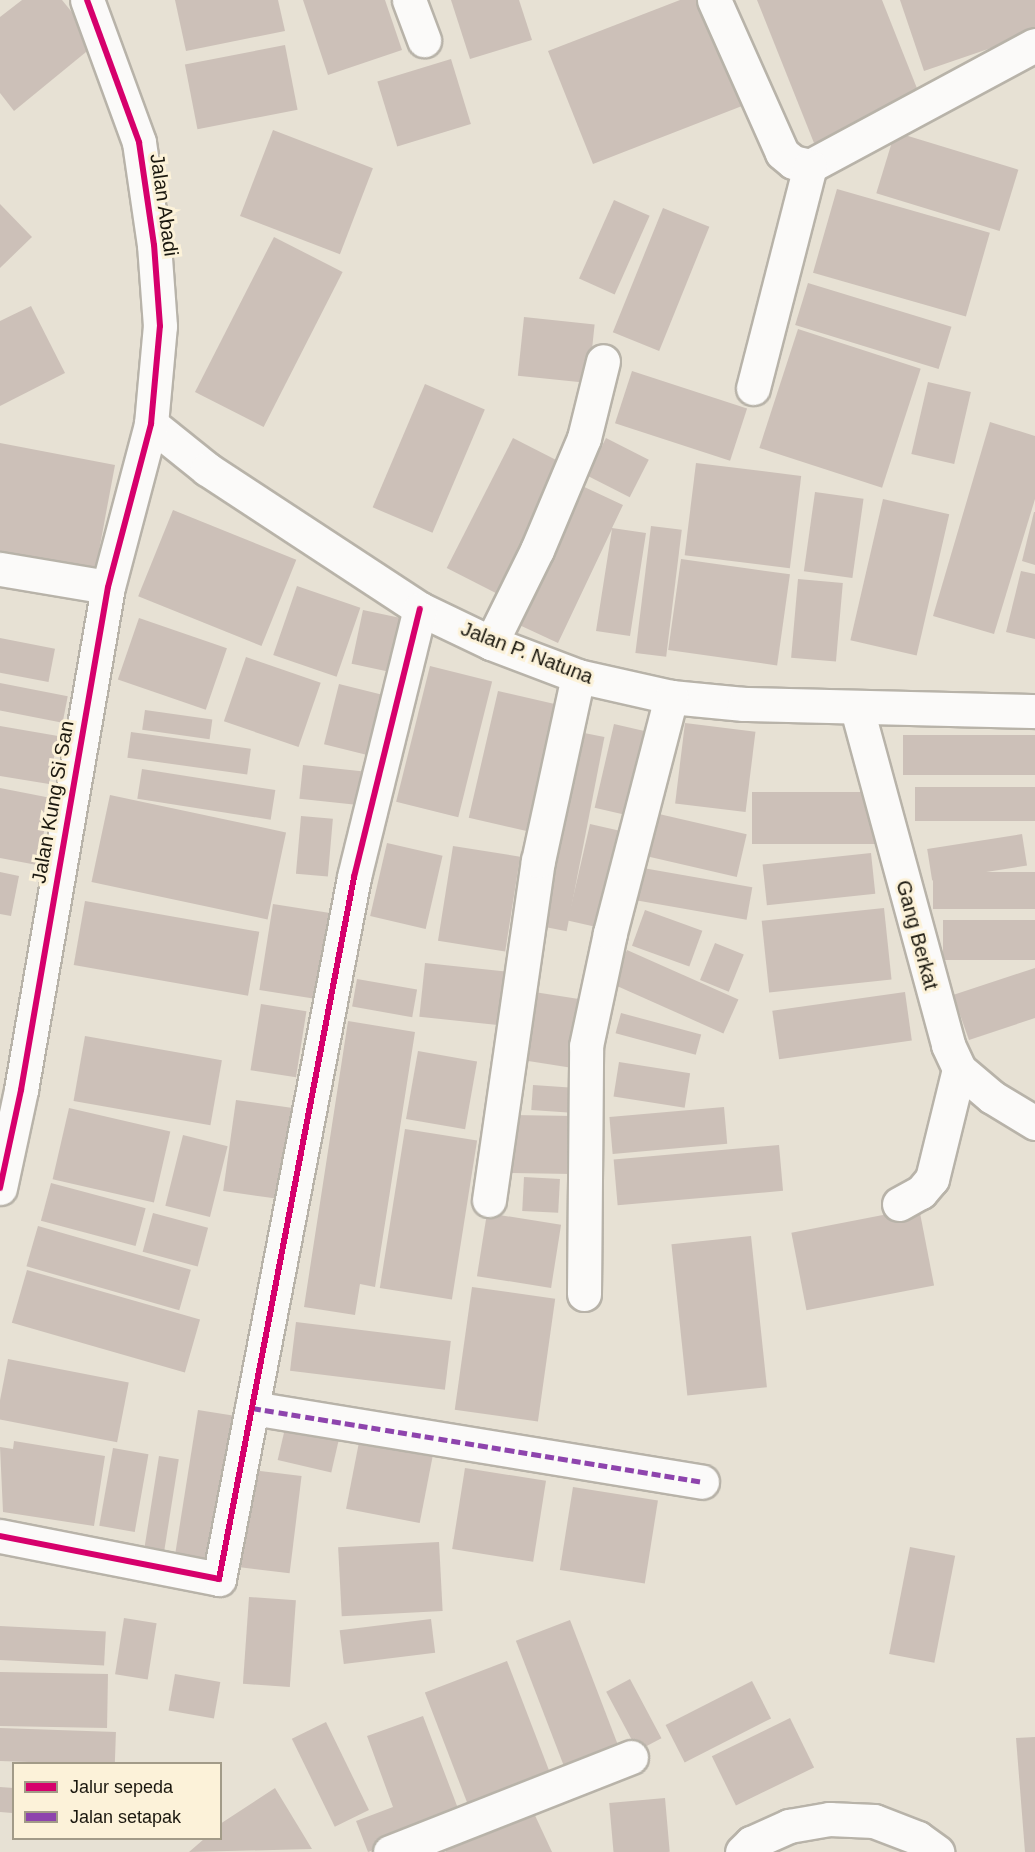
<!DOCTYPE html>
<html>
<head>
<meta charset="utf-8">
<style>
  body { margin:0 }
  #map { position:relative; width:1035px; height:1852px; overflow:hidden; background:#e7e1d4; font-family:Arial,sans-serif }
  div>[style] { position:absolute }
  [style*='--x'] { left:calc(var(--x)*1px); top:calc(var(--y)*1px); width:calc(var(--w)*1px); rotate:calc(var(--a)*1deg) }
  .building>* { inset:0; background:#ccc0b8; transform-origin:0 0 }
  .roads { filter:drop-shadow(2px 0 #b8b3a9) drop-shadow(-2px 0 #b8b3a9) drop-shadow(0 2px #b8b3a9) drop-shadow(0 -2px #b8b3a9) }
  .minor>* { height:33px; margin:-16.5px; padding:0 16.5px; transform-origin:16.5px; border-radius:16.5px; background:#fbfaf9 }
  .quiet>* { height:4.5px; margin-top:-2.25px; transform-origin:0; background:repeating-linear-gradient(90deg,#8e44ad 0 9px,transparent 0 13.5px) }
  .cycleway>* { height:6px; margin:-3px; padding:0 3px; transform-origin:3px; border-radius:3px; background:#d6006c }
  span { translate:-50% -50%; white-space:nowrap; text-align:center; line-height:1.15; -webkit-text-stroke:6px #fcf2d9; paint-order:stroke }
  .street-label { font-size:20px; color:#1b180f }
  .legend { position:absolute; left:12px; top:1762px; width:210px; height:78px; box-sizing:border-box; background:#fcf2d9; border:2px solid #a29b88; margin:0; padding:8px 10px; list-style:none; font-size:18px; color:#1b180f }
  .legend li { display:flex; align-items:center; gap:12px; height:30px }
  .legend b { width:30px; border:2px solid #a29b88 }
</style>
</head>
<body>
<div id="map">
  <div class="building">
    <i style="clip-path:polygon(22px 0,62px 0,97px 43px,14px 111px,0 93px,0 17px)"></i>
    <i style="clip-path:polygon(175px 0,278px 0,285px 31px,186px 51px)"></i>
    <i style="clip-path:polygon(303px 0,385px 0,402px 50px,328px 75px)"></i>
    <i style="clip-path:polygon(451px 0,519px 0,532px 40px,470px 59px)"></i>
    <i style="clip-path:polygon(680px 0,699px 0,742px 106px,593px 164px,548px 51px)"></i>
    <i style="clip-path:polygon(757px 0,882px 0,922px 101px,814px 143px)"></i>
    <i style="clip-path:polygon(900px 0,1035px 0,1035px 33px,924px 71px)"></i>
    <i style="left:285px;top:45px;width:66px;height:102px;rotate:79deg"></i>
    <i style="left:451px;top:59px;width:68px;height:77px;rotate:73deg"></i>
    <i style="left:273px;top:130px;width:107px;height:92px;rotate:21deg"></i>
    <i style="left:895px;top:132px;width:129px;height:64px;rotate:17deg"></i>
    <i style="left:837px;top:189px;width:159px;height:87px;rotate:16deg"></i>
    <i style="left:614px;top:200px;width:39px;height:86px;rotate:24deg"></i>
    <i style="clip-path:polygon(0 204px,32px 237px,0 268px)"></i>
    <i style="left:663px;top:208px;width:50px;height:134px;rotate:22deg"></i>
    <i style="left:274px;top:237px;width:77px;height:174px;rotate:27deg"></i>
    <i style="left:808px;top:283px;width:150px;height:44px;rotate:17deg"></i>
    <i style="clip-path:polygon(31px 306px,65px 373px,0 406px,0 321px)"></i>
    <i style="left:524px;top:317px;width:71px;height:59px;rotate:6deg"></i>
    <i style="left:798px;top:329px;width:129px;height:125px;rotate:18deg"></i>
    <i style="left:632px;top:371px;width:121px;height:55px;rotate:18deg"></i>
    <i style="left:928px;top:382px;width:44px;height:74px;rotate:13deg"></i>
    <i style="left:425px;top:384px;width:65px;height:134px;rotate:23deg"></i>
    <i style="clip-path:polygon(990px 422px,1035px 436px,1035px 499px,994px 634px,933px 616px)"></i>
    <i style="left:513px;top:438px;width:60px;height:146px;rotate:27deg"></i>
    <i style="left:606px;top:438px;width:48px;height:42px;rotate:27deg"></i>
    <i style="clip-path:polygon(0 443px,115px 465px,95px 572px,0 555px)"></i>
    <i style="left:696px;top:463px;width:106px;height:93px;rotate:7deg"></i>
    <i style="clip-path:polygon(580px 485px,623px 505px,612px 528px,646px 533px,630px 636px,596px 631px,612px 529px,558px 643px,515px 623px)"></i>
    <i style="left:815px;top:492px;width:49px;height:80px;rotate:8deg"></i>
    <i style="left:883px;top:499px;width:68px;height:145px;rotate:13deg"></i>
    <i style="left:173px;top:510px;width:133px;height:93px;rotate:22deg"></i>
    <i style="clip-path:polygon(1034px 512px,1035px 512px,1035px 565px,1022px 561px)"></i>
    <i style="left:651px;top:526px;width:31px;height:128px;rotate:7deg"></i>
    <i style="left:681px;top:559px;width:110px;height:92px;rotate:8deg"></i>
    <i style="clip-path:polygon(1021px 571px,1035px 574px,1035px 639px,1006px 632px)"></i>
    <i style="left:798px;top:579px;width:45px;height:79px;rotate:5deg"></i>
    <i style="left:297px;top:586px;width:67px;height:73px;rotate:19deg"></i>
    <i style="left:363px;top:610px;width:42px;height:55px;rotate:12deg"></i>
    <i style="left:139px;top:618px;width:93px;height:65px;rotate:19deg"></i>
    <i style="left:0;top:638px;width:56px;height:34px;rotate:11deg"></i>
    <i style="left:246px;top:657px;width:79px;height:68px;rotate:19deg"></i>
    <i style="left:430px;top:666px;width:64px;height:140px;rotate:14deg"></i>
    <i style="left:0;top:683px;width:69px;height:27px;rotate:11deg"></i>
    <i style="left:339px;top:684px;width:56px;height:62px;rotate:14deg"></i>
    <i style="left:498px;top:691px;width:67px;height:130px;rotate:13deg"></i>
    <i style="left:145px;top:710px;width:68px;height:20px;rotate:8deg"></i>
    <i style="left:685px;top:723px;width:71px;height:81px;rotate:7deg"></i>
    <i style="left:614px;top:724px;width:40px;height:86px;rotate:13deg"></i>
    <i style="clip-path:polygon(0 726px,58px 736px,49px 784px,0 776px)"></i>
    <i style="left:574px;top:731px;width:31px;height:198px;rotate:11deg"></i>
    <i style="left:131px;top:732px;width:121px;height:26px;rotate:8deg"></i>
    <i style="left:1035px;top:735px;width:40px;height:132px;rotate:90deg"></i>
    <i style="left:303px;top:765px;width:66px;height:34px;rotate:6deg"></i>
    <i style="left:142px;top:769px;width:135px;height:30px;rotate:9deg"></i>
    <i style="left:1035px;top:787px;width:34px;height:120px;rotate:90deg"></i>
    <i style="clip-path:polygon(0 788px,51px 798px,37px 865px,0 858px)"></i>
    <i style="left:876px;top:792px;width:52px;height:124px;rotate:90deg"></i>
    <i style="left:110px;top:795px;width:180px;height:89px;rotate:12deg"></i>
    <i style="left:659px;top:814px;width:90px;height:44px;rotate:13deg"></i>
    <i style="left:301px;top:816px;width:32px;height:58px;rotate:5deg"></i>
    <i style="left:590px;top:824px;width:35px;height:99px;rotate:13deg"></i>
    <i style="left:1022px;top:834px;width:32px;height:96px;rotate:81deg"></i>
    <i style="left:387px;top:843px;width:57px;height:75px;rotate:13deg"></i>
    <i style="left:453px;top:846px;width:68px;height:96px;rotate:9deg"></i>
    <i style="left:871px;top:853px;width:41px;height:109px;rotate:84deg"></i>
    <i style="left:643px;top:868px;width:111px;height:33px;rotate:10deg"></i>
    <i style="clip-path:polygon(0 872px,19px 876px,11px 916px,0 914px)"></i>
    <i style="left:1035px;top:872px;width:37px;height:102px;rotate:90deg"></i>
    <i style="left:85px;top:901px;width:177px;height:65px;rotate:10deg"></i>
    <i style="left:273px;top:904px;width:69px;height:87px;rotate:9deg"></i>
    <i style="left:884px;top:908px;width:72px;height:123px;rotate:84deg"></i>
    <i style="left:645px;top:910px;width:61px;height:38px;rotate:20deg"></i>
    <i style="left:1035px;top:920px;width:40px;height:92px;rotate:90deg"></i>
    <i style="left:715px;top:943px;width:31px;height:40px;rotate:22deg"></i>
    <i style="left:627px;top:950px;width:122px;height:37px;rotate:24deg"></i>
    <i style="left:425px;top:963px;width:81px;height:54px;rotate:6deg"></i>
    <i style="clip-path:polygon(1035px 968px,1035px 1018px,969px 1040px,953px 995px)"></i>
    <i style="left:357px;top:979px;width:61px;height:28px;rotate:10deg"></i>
    <i style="left:528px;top:991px;width:61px;height:69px;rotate:9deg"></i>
    <i style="left:905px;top:992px;width:49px;height:134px;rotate:82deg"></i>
    <i style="left:261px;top:1004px;width:46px;height:67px;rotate:9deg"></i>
    <i style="left:621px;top:1013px;width:83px;height:21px;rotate:15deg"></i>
    <i style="clip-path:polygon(348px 1021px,415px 1032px,375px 1287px,360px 1284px,355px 1315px,304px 1307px)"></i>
    <i style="left:85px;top:1036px;width:139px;height:66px;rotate:10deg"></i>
    <i style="left:418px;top:1051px;width:60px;height:69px;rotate:10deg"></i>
    <i style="left:619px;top:1062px;width:72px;height:35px;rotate:9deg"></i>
    <i style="left:533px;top:1085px;width:44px;height:25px;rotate:4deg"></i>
    <i style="left:236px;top:1100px;width:61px;height:92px;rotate:8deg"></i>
    <i style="left:724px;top:1107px;width:37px;height:115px;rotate:85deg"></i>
    <i style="left:69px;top:1108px;width:104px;height:73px;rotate:13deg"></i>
    <i style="left:513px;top:1115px;width:60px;height:58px;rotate:1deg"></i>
    <i style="left:405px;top:1129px;width:73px;height:161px;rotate:9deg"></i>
    <i style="left:183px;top:1135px;width:46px;height:73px;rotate:14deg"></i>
    <i style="left:779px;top:1145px;width:46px;height:166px;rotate:85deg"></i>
    <i style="left:524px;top:1177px;width:36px;height:34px;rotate:3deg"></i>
    <i style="left:51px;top:1183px;width:98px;height:39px;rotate:15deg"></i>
    <i style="left:919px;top:1208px;width:79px;height:130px;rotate:79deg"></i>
    <i style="left:153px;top:1213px;width:57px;height:40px;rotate:15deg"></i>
    <i style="left:487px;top:1213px;width:75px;height:64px;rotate:9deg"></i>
    <i style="left:38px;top:1226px;width:159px;height:42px;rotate:16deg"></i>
    <i style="left:751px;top:1236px;width:152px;height:80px;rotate:84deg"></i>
    <i style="left:27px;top:1270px;width:180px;height:55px;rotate:16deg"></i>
    <i style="left:472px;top:1287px;width:84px;height:124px;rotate:8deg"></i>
    <i style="left:296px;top:1322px;width:156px;height:49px;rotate:7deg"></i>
    <i style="left:8px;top:1359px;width:123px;height:61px;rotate:11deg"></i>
    <i style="left:198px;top:1410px;width:43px;height:152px;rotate:9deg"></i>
    <i style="left:286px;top:1424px;width:55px;height:37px;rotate:13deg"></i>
    <i style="left:360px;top:1437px;width:75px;height:73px;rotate:11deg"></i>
    <i style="clip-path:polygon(14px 1441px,105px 1456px,94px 1526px,3px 1512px,0 1447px,13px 1449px)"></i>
    <i style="left:113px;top:1448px;width:36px;height:79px;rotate:10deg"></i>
    <i style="left:159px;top:1456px;width:20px;height:98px;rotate:9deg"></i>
    <i style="left:465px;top:1468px;width:82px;height:82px;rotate:9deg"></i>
    <i style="left:244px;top:1469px;width:58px;height:98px;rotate:7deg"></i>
    <i style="left:573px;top:1487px;width:86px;height:84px;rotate:9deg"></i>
    <i style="left:439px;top:1542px;width:69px;height:101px;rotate:87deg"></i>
    <i style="left:910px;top:1547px;width:46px;height:109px;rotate:11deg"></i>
    <i style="left:249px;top:1597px;width:47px;height:87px;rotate:4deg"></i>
    <i style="left:124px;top:1618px;width:33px;height:57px;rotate:9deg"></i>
    <i style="left:431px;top:1619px;width:34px;height:92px;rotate:83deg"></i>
    <i style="left:570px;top:1620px;width:133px;height:58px;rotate:69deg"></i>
    <i style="left:0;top:1626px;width:106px;height:34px;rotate:3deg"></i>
    <i style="left:507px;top:1661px;width:127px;height:88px;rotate:69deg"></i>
    <i style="left:0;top:1672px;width:108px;height:54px;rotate:1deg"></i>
    <i style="left:175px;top:1674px;width:46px;height:37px;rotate:10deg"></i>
    <i style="left:630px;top:1679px;width:67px;height:27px;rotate:62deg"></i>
    <i style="left:752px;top:1681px;width:42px;height:97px;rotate:63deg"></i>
    <i style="clip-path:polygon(423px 1716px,462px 1819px,368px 1852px,356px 1821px,393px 1807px,367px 1736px)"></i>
    <i style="left:790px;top:1718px;width:55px;height:87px;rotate:64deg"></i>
    <i style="left:326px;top:1722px;width:98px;height:38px;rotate:64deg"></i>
    <i style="left:0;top:1728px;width:116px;height:33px;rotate:2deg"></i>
    <i style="clip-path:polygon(1035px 1737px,1035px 1852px,1025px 1852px,1016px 1738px)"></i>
    <i style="left:0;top:1787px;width:14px;height:25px;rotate:4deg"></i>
    <i style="clip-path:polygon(275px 1788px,312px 1849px,189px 1852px,204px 1839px,220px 1839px,220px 1824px)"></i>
    <i style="left:665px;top:1798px;width:54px;height:56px;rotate:85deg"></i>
    <i style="clip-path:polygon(532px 1809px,552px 1852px,446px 1852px,444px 1848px)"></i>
  </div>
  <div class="roads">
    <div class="minor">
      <i style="--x:409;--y:0;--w:43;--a:69.4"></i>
      <i style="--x:714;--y:0;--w:167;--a:66"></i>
      <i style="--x:782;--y:153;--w:14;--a:39"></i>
      <i style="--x:793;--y:162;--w:17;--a:13"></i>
      <i style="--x:810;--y:166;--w:255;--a:-28.3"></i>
      <i style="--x:753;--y:388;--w:229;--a:-75.6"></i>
      <i style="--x:151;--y:424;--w:72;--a:38.8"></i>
      <i style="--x:207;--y:469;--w:255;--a:33.3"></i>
      <i style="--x:420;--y:609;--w:79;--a:25.6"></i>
      <i style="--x:491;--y:643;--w:93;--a:20.8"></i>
      <i style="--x:578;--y:676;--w:95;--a:12.7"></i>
      <i style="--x:671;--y:697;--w:73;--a:5.5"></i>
      <i style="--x:744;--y:704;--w:291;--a:1.4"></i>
      <i style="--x:0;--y:569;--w:109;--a:9.5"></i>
      <i style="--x:491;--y:643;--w:104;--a:-63.7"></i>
      <i style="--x:537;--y:550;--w:121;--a:-67.2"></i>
      <i style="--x:584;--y:438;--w:79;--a:-76.1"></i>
      <i style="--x:857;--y:709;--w:348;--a:74.8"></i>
      <i style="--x:948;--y:1045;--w:26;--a:65"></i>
      <i style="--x:959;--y:1069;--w:43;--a:40.3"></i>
      <i style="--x:992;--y:1097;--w:50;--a:31.2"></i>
      <i style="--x:0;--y:1188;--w:100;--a:-77.9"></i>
      <i style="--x:21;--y:1090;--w:510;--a:-80.19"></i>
      <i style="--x:108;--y:587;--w:169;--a:-75.2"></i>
      <i style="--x:151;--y:424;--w:98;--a:-84.8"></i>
      <i style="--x:160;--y:326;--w:81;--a:-94.2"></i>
      <i style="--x:154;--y:245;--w:104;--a:-98.3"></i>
      <i style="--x:139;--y:142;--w:151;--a:-110.1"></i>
      <i style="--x:489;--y:1200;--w:343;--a:-81.8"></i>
      <i style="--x:538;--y:861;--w:189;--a:-77.8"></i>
      <i style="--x:899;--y:1204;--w:25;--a:-29"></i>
      <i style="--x:921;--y:1192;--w:17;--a:-50"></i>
      <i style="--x:932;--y:1179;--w:113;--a:-76.2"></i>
      <i style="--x:584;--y:1294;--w:248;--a:-89.5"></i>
      <i style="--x:586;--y:1046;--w:116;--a:-78"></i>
      <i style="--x:610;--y:933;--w:244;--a:-75.5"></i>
      <i style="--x:252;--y:1408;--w:456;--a:9.3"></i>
      <i style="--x:0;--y:1536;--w:223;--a:11.1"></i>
      <i style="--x:219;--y:1579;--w:715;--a:-79.11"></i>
      <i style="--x:354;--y:877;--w:276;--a:-76.2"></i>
      <i style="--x:390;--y:1852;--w:259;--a:-21.5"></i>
      <i style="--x:742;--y:1852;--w:13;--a:-45"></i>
      <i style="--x:751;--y:1843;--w:42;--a:-24.1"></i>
      <i style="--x:789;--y:1826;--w:41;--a:-9.9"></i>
      <i style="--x:829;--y:1819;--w:45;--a:2.5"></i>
      <i style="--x:874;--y:1821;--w:47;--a:21.1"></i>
      <i style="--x:918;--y:1838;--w:24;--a:36"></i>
    </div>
  </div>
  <div class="quiet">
    <i style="--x:252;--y:1408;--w:456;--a:9.3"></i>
  </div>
  <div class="cycleway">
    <i style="--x:0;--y:1188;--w:100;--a:-77.9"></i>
    <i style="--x:21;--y:1090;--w:510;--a:-80.19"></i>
    <i style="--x:108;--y:587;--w:169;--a:-75.2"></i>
    <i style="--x:151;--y:424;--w:98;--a:-84.8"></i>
    <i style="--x:160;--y:326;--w:81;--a:-94.2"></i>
    <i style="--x:154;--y:245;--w:104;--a:-98.3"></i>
    <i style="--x:139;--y:142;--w:151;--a:-110.1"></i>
    <i style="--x:0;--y:1536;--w:223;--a:11.1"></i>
    <i style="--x:219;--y:1579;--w:715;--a:-79.11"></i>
    <i style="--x:354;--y:877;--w:276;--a:-76.2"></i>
  </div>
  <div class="street-label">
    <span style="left:164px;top:205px;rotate:82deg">Jalan Abadi</span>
    <span style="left:527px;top:653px;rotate:21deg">Jalan P. Natuna</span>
    <span style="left:53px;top:802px;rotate:-80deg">Jalan Kung Si San</span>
    <span style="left:917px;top:935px;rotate:75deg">Gang Berkat</span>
  </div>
  <ul class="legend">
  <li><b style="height:8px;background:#d6006c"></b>Jalur sepeda</li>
  <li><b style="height:8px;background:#8e44ad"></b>Jalan setapak</li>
  </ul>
</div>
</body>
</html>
